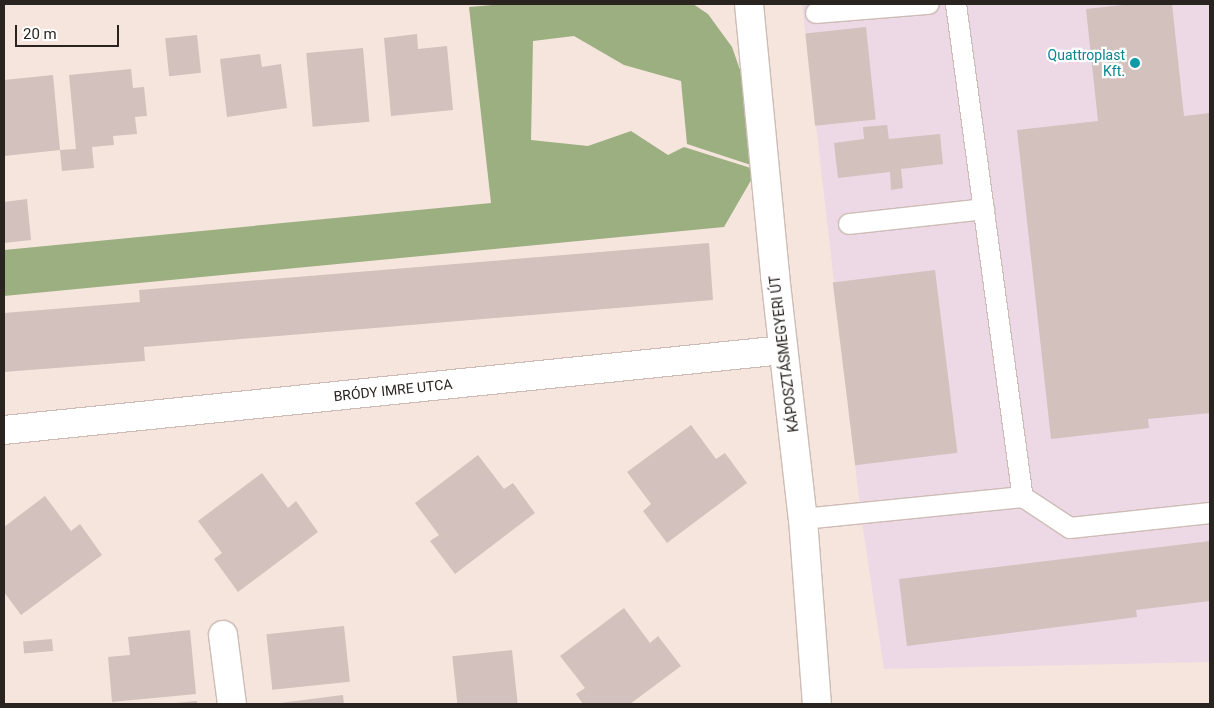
<!DOCTYPE html>
<html>
<head>
<meta charset="utf-8">
<style>
  body { margin:0 }
  #map { position:relative; width:1214px; height:708px; overflow:hidden; background:#f6e5dd; font-family:Roboto,sans-serif }
  div>[style] { position:absolute }
  [style*='--x'] { left:calc(var(--x)*1px); top:calc(var(--y)*1px); width:calc(var(--w)*1px); rotate:calc(var(--a)*1deg) }
  .industrial>* { inset:0; background:#edd8e6 }
  .forest>* { inset:0; background:#9baf80 }
  .building>* { inset:0; background:#d2c1bc; transform-origin:0 0 }
  .roads { filter:drop-shadow(1px 0 #ccbcb5) drop-shadow(-1px 0 #ccbcb5) drop-shadow(0 1px #ccbcb5) drop-shadow(0 -1px #ccbcb5) }
  .service>* { height:20px; margin:-10px; padding:0 10px; transform-origin:10px; border-radius:10px; background:#fff }
  .minor>* { height:28px; margin:-14px; padding:0 14px; transform-origin:14px; border-radius:14px; background:#fff }
  .dots>* { width:14px; height:14px; translate:-50% -50%; box-sizing:border-box; border:2px solid #fff; border-radius:50% }
  span { translate:-50% -50%; white-space:nowrap; text-align:center; line-height:1.15; -webkit-text-stroke:4.5px #fff; paint-order:stroke }
  .culture-label { font-size:14px; color:#0d838f }
  .right { translate:-100% -50%; text-align:right }
  .street-label { font-size:14px; color:#2a2421 }
  .frame { position:absolute; inset:0; border:5px solid #2a2421; pointer-events:none }
  .scale { position:absolute; left:15px; top:25px; width:104px; height:22px; box-sizing:border-box; border:2px solid #2a2421; border-top:0; padding-left:6px; font-size:15px; line-height:18px; white-space:nowrap; color:#2a2421; -webkit-text-stroke:4px #fff; paint-order:stroke }
</style>
</head>
<body>
<div id="map">
  <div class="industrial">
    <i style="clip-path:polygon(802px 4px,1210px 4px,1210px 662px,884px 669px,861px 515px)"></i>
  </div>
  <div class="forest">
    <i style="clip-path:polygon(504px 4px,693px 4px,708px 14px,732px 47px,746px 87px,757px 167px,687px 144px,681px 81px,624px 65px,574px 36px,533px 41px,531px 140px,588px 146px,631px 131px,668px 155px,684px 147px,757px 170px,724px 227px,4px 296px,4px 250px,491px 203px,469px 7px)"></i>
  </div>
  <div class="building">
    <i style="clip-path:polygon(1133px 4px,1172px 4px,1184px 116px,1210px 113px,1210px 413px,1148px 419px,1149px 428px,1051px 439px,1017px 130px,1098px 121px,1086px 9px)"></i>
    <i style="left:866px;top:27px;width:93px;height:61px;rotate:84deg"></i>
    <i style="clip-path:polygon(417px 34px,418px 49px,447px 46px,453px 110px,391px 116px,384px 38px)"></i>
    <i style="left:197px;top:35px;width:38px;height:32px;rotate:84deg"></i>
    <i style="left:363px;top:48px;width:74px;height:57px;rotate:85deg"></i>
    <i style="clip-path:polygon(260px 54px,262px 67px,281px 64px,287px 108px,227px 117px,220px 59px)"></i>
    <i style="clip-path:polygon(131px 69px,133px 88px,144px 87px,147px 116px,135px 117px,137px 134px,113px 136px,114px 145px,92px 147px,94px 168px,62px 171px,60px 150px,4px 156px,4px 80px,53px 75px,60px 150px,76px 149px,69px 75px)"></i>
    <i style="clip-path:polygon(887px 125px,889px 139px,940px 134px,943px 164px,901px 169px,903px 188px,891px 190px,890px 172px,838px 178px,834px 143px,864px 139px,863px 127px)"></i>
    <i style="clip-path:polygon(27px 199px,31px 240px,4px 243px,4px 202px)"></i>
    <i style="clip-path:polygon(709px 243px,713px 300px,144px 347px,145px 361px,4px 372px,4px 313px,140px 302px,139px 290px)"></i>
    <i style="left:935px;top:270px;width:184px;height:103px;rotate:83deg"></i>
    <i style="clip-path:polygon(691px 425px,716px 459px,725px 453px,747px 483px,667px 543px,643px 511px,651px 504px,627px 472px)"></i>
    <i style="clip-path:polygon(478px 455px,504px 489px,513px 483px,535px 513px,455px 574px,430px 541px,439px 535px,415px 503px)"></i>
    <i style="clip-path:polygon(262px 473px,288px 508px,296px 501px,318px 532px,238px 592px,214px 559px,222px 553px,198px 521px)"></i>
    <i style="clip-path:polygon(45px 496px,71px 531px,80px 524px,102px 555px,21px 615px,4px 592px,4px 527px)"></i>
    <i style="clip-path:polygon(1210px 541px,1210px 601px,1136px 610px,1137px 617px,907px 646px,899px 579px)"></i>
    <i style="clip-path:polygon(624px 608px,650px 643px,658px 636px,681px 666px,630px 704px,583px 704px,576px 694px,585px 688px,560px 656px)"></i>
    <i style="left:344px;top:626px;width:56px;height:78px;rotate:84deg"></i>
    <i style="clip-path:polygon(190px 630px,196px 694px,112px 702px,108px 657px,130px 655px,128px 637px)"></i>
    <i style="left:52px;top:639px;width:12px;height:29px;rotate:85deg"></i>
    <i style="left:512px;top:650px;width:54px;height:60px;rotate:84deg"></i>
    <i style="clip-path:polygon(343px 695px,344px 704px,280px 704px,280px 703px)"></i>
    <i style="clip-path:polygon(197px 701px,197px 704px,175px 704px,175px 703px)"></i>
  </div>
  <div class="roads">
    <div class="service">
      <i style="--x:956;--y:4;--w:498;--a:82.3"></i>
      <i style="--x:816;--y:13;--w:113;--a:-4.6"></i>
      <i style="--x:849;--y:224;--w:136;--a:-6.3"></i>
      <i style="--x:803;--y:519;--w:221;--a:-5.7"></i>
      <i style="--x:1023;--y:497;--w:56;--a:33.4"></i>
      <i style="--x:1070;--y:528;--w:141;--a:-6.1"></i>
    </div>
    <div class="minor">
      <i style="--x:749;--y:4;--w:272;--a:84.5"></i>
      <i style="--x:775;--y:275;--w:246;--a:83.5"></i>
      <i style="--x:803;--y:519;--w:186;--a:85.7"></i>
      <i style="--x:4;--y:430;--w:783;--a:-5.86"></i>
      <i style="--x:223;--y:635;--w:70;--a:82.6"></i>
    </div>
  </div>
  <div class="dots">
    <i style="left:1135px;top:63px;background:#0f9aa8"></i>
  </div>
  <div class="culture-label">
    <span class="right" style="left:1125px;top:63px">Quattroplast<br>Kft.</span>
  </div>
  <div class="street-label">
    <span style="left:784px;top:354px;rotate:-97deg">KÁPOSZTÁSMEGYERI ÚT</span>
    <span style="left:393px;top:390px;rotate:-6deg">BRÓDY IMRE UTCA</span>
  </div>
  <div class="frame"></div>
  <div class="scale">20 m</div>
</div>
</body>
</html>
